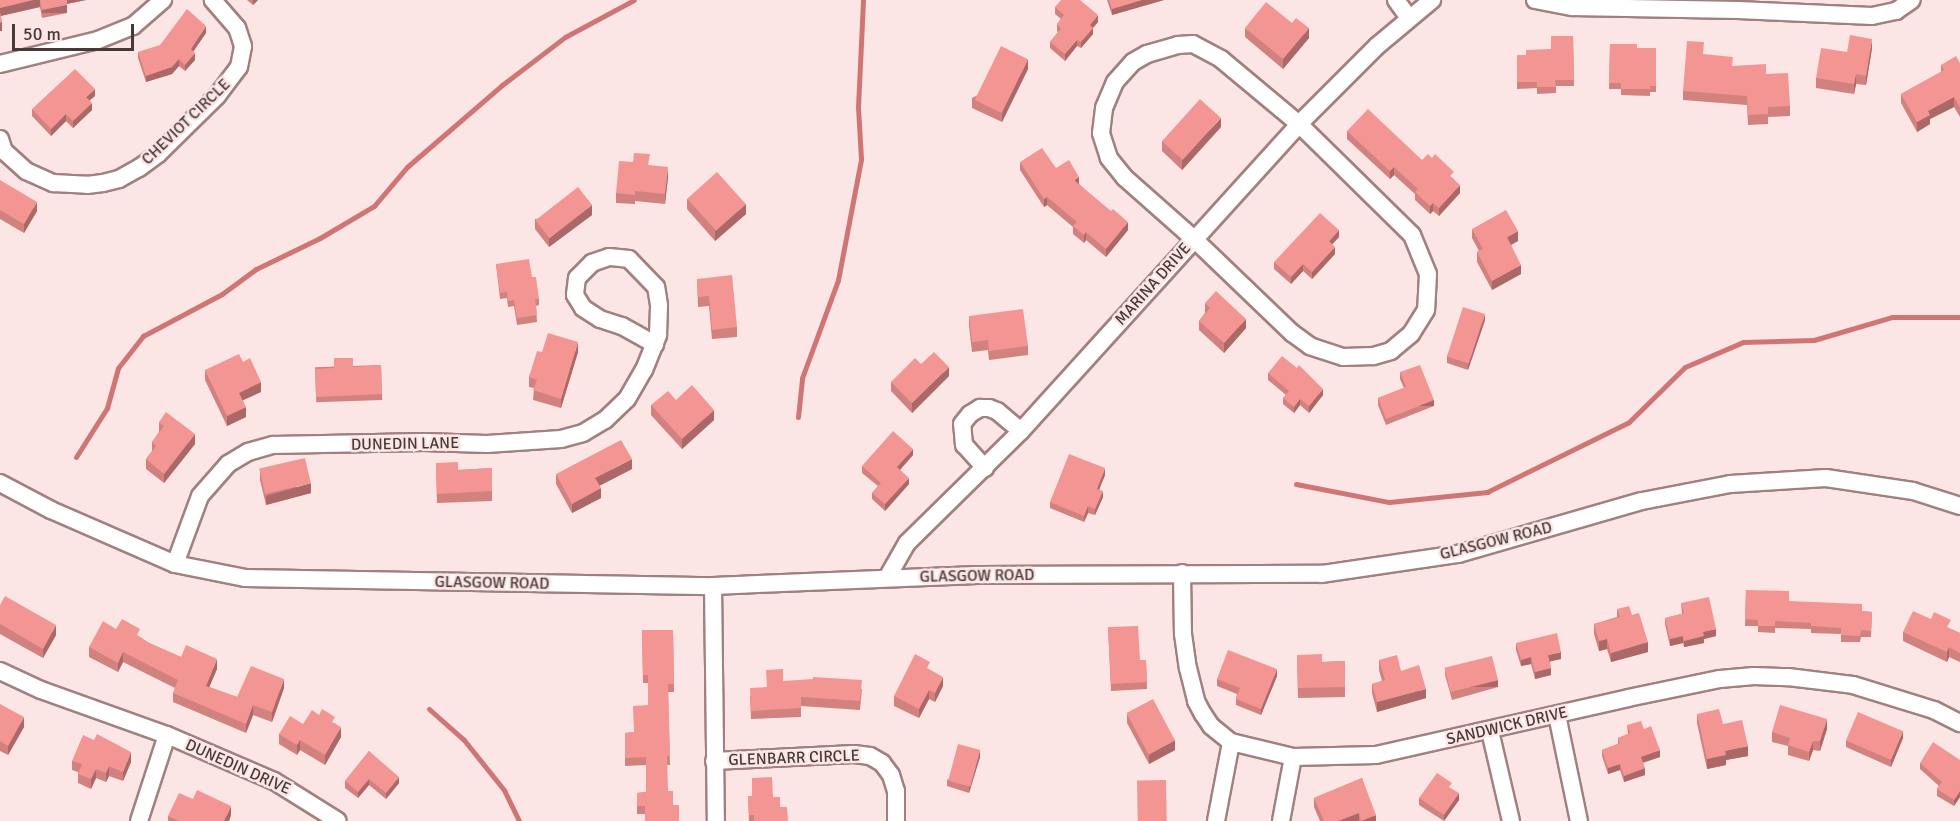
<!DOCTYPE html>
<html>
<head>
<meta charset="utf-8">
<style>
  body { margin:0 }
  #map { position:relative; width:1960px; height:821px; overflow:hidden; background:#fbe6e5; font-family:Signika,sans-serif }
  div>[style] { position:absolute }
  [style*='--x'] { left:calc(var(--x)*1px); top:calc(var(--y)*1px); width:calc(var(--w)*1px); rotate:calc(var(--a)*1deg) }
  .stream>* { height:5px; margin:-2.5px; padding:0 2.5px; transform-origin:2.5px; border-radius:2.5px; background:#cf7674 }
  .roads { filter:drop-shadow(2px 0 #a18180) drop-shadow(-2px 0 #a18180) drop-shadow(0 2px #a18180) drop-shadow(0 -2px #a18180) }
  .minor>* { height:16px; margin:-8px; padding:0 8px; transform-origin:8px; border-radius:8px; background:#fff }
  .wall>* { inset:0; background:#d1817e; transform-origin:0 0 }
  .shaded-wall>* { inset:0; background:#aa6967; transform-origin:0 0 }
  .building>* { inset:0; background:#f39693; transform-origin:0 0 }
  span { translate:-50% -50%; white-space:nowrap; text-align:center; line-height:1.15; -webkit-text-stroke:5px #fbe6e5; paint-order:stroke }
  .street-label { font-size:16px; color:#473938 }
  .scale { position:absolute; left:12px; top:24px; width:122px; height:27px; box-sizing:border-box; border:3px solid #473938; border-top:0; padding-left:8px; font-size:18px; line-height:21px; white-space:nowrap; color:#473938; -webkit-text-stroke:4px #fbe6e5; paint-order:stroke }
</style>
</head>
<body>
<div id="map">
  <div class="stream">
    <i style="--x:798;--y:417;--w:39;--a:-84"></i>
    <i style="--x:802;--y:378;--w:104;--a:-69.8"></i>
    <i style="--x:838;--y:280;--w:123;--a:-79.2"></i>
    <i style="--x:861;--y:159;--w:52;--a:-93.3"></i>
    <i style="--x:858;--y:107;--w:107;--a:-87.3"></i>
    <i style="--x:76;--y:457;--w:58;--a:-57.7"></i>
    <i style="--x:107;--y:408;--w:41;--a:-74.6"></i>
    <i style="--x:118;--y:368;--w:41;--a:-52"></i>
    <i style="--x:143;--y:336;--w:89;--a:-28"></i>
    <i style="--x:222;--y:294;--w:42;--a:-36.3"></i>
    <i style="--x:256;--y:269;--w:71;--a:-25.8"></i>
    <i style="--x:320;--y:238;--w:63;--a:-30.7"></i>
    <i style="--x:374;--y:206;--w:51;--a:-49.8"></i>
    <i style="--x:407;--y:167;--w:125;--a:-40.8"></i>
    <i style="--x:502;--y:85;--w:79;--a:-37.3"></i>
    <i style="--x:565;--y:37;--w:78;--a:-28.2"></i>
    <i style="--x:1296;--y:484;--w:95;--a:11"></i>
    <i style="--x:1389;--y:502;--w:99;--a:-5.8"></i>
    <i style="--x:1487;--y:492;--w:158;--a:-26.2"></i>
    <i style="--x:1629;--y:422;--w:78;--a:-44.5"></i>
    <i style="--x:1685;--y:367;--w:63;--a:-23.3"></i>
    <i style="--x:1743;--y:342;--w:71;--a:-1.6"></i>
    <i style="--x:1814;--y:340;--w:81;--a:-16.4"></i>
    <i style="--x:1892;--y:317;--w:68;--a:0"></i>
    <i style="--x:429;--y:709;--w:47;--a:41.5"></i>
    <i style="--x:464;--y:740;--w:64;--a:51.3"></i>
    <i style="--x:504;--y:790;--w:34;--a:64"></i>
  </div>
  <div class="roads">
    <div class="minor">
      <i style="--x:1396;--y:0;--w:22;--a:54"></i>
      <i style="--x:1535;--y:0;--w:38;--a:11"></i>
      <i style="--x:1572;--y:7;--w:166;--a:1"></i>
      <i style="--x:1738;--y:10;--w:134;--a:2.6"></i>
      <i style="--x:1872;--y:16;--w:25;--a:-12"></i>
      <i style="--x:1896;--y:11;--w:19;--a:-35"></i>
      <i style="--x:1193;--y:44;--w:32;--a:28"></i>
      <i style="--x:1221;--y:59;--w:102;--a:39.8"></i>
      <i style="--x:1299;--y:124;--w:158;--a:44.5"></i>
      <i style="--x:1412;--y:235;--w:42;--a:67.7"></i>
      <i style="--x:1428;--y:274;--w:36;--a:93"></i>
      <i style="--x:1426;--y:310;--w:28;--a:122"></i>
      <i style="--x:1411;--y:334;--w:26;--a:140"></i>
      <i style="--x:1391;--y:351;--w:19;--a:164"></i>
      <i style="--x:1373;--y:356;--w:30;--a:178"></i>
      <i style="--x:1343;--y:357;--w:35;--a:-162"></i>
      <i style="--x:1310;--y:346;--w:22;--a:-144"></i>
      <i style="--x:1292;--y:333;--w:136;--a:-136.2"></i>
      <i style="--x:1194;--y:239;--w:92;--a:-138.5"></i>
      <i style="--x:1125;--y:178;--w:26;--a:-129"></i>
      <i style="--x:1109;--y:158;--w:26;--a:-108"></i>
      <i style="--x:1101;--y:133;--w:25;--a:-83"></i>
      <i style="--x:1104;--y:108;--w:28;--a:-67"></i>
      <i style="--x:1115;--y:82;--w:27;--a:-48"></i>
      <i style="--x:1133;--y:62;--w:16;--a:-30"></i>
      <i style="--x:1147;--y:54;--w:32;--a:-16"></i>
      <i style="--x:1178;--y:45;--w:15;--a:-4"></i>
      <i style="--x:0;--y:64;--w:101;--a:-13.8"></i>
      <i style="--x:98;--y:40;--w:38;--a:-22"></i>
      <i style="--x:133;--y:26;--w:40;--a:-41"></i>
      <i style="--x:0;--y:139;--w:13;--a:72"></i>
      <i style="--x:4;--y:151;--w:30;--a:42"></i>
      <i style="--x:26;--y:171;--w:30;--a:24"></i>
      <i style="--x:53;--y:183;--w:34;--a:3"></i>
      <i style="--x:87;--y:185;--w:16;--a:-7"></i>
      <i style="--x:103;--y:183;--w:16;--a:-14"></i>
      <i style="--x:119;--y:179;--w:23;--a:-29"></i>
      <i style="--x:139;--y:168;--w:24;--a:-36"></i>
      <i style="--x:158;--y:154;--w:83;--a:-44.5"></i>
      <i style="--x:217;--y:96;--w:36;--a:-53"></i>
      <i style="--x:239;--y:67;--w:21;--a:-79"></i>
      <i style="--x:243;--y:46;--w:19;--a:-108"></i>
      <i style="--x:237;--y:28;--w:37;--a:-131"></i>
      <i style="--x:985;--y:468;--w:31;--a:-132"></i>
      <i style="--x:964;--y:445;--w:21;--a:-95"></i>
      <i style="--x:962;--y:424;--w:13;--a:-51"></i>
      <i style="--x:970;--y:414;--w:12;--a:-31"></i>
      <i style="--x:980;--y:408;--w:9;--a:0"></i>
      <i style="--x:989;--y:408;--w:9;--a:21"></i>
      <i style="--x:997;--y:411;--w:31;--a:40"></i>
      <i style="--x:0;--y:483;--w:58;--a:27.9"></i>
      <i style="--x:51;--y:510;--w:135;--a:23.5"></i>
      <i style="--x:175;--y:564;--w:71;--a:11.3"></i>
      <i style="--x:245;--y:578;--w:468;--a:1"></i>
      <i style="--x:713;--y:586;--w:264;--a:-2.4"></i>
      <i style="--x:977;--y:575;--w:345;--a:-0.2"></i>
      <i style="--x:1322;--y:574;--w:137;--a:-8.4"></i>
      <i style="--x:1458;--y:554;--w:191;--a:-16.1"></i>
      <i style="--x:1642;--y:501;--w:90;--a:-10.9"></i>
      <i style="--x:1730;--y:484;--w:96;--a:-3.6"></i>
      <i style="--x:1826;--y:478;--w:88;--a:8.5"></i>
      <i style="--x:1913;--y:491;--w:49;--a:17.7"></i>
      <i style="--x:175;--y:564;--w:72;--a:-69.8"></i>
      <i style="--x:200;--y:496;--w:43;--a:-48.8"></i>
      <i style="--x:228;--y:464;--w:23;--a:-31"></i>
      <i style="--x:248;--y:452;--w:26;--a:-16"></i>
      <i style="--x:273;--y:445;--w:151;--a:-1.1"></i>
      <i style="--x:424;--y:442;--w:63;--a:1.8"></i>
      <i style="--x:487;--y:444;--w:74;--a:-3.9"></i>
      <i style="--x:561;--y:439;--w:23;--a:-15"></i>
      <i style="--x:583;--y:433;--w:26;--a:-31"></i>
      <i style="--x:605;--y:420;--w:30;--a:-44"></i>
      <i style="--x:627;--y:399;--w:34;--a:-60"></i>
      <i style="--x:644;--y:370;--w:38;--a:-68"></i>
      <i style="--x:658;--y:335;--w:30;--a:-88"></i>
      <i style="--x:659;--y:305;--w:18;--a:-99"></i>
      <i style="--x:656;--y:287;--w:39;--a:-134"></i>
      <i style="--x:629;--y:259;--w:20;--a:-174"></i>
      <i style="--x:609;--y:257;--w:18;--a:161"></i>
      <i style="--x:592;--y:263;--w:21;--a:135"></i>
      <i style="--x:577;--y:278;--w:17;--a:97"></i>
      <i style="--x:575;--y:295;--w:15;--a:58"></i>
      <i style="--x:583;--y:308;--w:20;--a:33"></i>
      <i style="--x:600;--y:319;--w:23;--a:18"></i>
      <i style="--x:622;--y:326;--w:38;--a:29"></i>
      <i style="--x:1182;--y:573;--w:61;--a:89.1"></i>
      <i style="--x:1183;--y:634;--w:34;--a:82"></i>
      <i style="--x:1188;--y:668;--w:34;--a:76"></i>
      <i style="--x:1196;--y:701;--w:15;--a:62"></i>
      <i style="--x:1203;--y:714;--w:14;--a:56"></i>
      <i style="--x:1211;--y:726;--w:26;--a:39"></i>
      <i style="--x:1231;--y:742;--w:64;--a:13.6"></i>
      <i style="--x:1293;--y:757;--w:83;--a:-1.4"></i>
      <i style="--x:1376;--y:755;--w:258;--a:-12.7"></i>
      <i style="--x:1628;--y:698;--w:94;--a:-11.7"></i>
      <i style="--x:1720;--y:679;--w:34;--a:-5"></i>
      <i style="--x:1754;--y:676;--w:34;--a:2"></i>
      <i style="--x:1788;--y:677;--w:65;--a:7"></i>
      <i style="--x:1853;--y:685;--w:85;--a:17.2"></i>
      <i style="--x:1934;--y:710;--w:29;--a:27"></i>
      <i style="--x:887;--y:578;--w:40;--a:-60.3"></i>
      <i style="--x:907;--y:543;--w:160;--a:-44.5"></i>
      <i style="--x:1021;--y:431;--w:414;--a:-47.8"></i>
      <i style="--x:1299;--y:124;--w:110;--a:-45"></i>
      <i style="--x:1377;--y:46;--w:72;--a:-39.9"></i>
      <i style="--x:713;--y:586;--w:235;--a:89.3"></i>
      <i style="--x:0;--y:671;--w:45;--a:24.9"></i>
      <i style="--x:41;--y:690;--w:134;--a:19.7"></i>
      <i style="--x:1557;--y:715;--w:108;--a:78.3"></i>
      <i style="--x:1490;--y:731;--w:92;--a:76.9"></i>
      <i style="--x:714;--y:761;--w:140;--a:-2.9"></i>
      <i style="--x:854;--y:754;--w:16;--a:7"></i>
      <i style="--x:870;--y:756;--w:14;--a:30"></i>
      <i style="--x:882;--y:763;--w:15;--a:53"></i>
      <i style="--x:891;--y:775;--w:17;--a:73"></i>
      <i style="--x:896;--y:791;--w:30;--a:90"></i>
      <i style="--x:139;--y:821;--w:90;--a:-72"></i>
      <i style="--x:167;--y:735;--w:116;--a:23.3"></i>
      <i style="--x:274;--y:781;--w:75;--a:32"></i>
      <i style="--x:1216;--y:821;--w:80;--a:-79.2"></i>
      <i style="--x:1281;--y:821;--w:65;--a:-79.4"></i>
    </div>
  </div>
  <div class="wall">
    <i style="clip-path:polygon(0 0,86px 0,67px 4px,67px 13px,42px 18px,40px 7px,1px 16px,2px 31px,0 31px)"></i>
    <i style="clip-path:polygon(247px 0,258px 0,253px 5px)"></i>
    <i style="clip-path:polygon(1107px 0,1164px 0,1112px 15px)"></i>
    <i style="clip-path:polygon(1055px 7px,1098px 22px,1093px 28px,1093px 34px,1081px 48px,1077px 46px,1065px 61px,1050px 48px,1050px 42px,1058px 32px,1057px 31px,1057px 24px,1061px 19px,1055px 14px)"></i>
    <i style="clip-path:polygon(1292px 23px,1309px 38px,1283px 69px,1245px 37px,1245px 28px)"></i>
    <i style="clip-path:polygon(206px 33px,193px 51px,195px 60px,185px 71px,179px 66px,172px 74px,146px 82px,138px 58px,138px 52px)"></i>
    <i style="clip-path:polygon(1573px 36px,1574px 86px,1556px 86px,1556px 93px,1537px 94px,1537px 88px,1517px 89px,1517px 55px,1526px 55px,1551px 49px)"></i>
    <i style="clip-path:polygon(1610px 44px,1637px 48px,1656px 48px,1656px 92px,1650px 92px,1650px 96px,1621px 95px,1621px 89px,1609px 89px)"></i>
    <i style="clip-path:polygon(1872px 48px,1866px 85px,1856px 84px,1854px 94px,1816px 88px,1816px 78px,1847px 52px)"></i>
    <i style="clip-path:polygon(1704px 55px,1733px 66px,1766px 74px,1790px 106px,1790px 116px,1768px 117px,1768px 124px,1748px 125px,1747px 105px,1683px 100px,1683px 91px)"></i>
    <i style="clip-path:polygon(1960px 63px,1960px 117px,1954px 107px,1930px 119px,1930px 124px,1917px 132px,1901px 103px,1901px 94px,1941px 72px,1941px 65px)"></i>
    <i style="clip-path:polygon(1028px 69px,1002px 122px,972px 108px,972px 98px)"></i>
    <i style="clip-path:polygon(95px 96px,90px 100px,92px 110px,73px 128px,66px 121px,51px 136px,32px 116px,32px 109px)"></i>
    <i style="clip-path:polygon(1221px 127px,1182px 170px,1162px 151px,1162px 141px)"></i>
    <i style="clip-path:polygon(1347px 131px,1422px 160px,1454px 179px,1460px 193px,1439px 216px,1433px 211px,1430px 214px,1415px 200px,1415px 194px,1394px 175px,1390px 179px,1347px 139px)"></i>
    <i style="clip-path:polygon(1020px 162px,1056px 168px,1079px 184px,1128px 230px,1106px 257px,1086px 240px,1084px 243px,1073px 234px,1073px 227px,1047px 205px,1044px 207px,1020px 170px)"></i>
    <i style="clip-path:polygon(649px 165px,668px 177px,665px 204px,635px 201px,635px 204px,616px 203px,616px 193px)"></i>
    <i style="clip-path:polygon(0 180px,37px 211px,24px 233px,0 219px)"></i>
    <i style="clip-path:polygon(687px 199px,746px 214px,715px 241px,687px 209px)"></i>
    <i style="clip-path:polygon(592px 215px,549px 247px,535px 229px,535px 219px)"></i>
    <i style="clip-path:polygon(1472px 229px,1518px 241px,1511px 245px,1521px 274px,1492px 290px,1477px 262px,1477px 252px,1479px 251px,1472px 238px)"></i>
    <i style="clip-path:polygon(1339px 237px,1332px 244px,1335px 254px,1312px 279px,1303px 271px,1291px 284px,1274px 269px,1274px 262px)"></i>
    <i style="clip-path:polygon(496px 264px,532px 277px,539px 299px,539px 305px,536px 306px,537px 322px,517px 325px,514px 306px,508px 307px,507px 298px,500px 299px)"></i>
    <i style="clip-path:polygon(697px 279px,737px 327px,737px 337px,712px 339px,709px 306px,698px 307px)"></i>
    <i style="clip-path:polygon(1205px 303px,1246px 328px,1224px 353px,1199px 330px,1199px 321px,1205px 313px)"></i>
    <i style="clip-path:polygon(969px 316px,1028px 346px,1028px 355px,989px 360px,988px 350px,972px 352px,969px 326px)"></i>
    <i style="clip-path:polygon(1485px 320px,1468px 370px,1447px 363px,1447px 356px)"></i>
    <i style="clip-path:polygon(542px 352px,578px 352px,561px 408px,533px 400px,534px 388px,529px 387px,529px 377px)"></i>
    <i style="clip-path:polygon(243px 362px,261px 392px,243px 400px,246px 417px,227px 426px,205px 380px,205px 370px)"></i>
    <i style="clip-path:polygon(921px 364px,949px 376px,912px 413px,891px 391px,891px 382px)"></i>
    <i style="left:381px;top:365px;width:35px;height:66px;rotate:88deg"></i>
    <i style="clip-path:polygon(1400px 372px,1434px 406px,1386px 425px,1378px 405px,1378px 398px,1404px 388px,1400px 379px)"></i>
    <i style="clip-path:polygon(1268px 373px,1323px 395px,1309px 413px,1300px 405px,1294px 413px,1283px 404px,1283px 398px,1286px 395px,1268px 380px)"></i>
    <i style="clip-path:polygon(676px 400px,714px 420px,682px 449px,651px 415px,651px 405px)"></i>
    <i style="clip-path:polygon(159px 422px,195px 444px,164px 483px,146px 469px,146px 459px,152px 451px,152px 442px,159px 432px)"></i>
    <i style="clip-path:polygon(913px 455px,900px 470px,909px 484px,885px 511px,872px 499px,872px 493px,878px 486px,862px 473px,862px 466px)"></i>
    <i style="clip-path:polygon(436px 463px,458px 470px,492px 468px,492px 501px,437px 503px)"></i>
    <i style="clip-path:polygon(632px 469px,599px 486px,601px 498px,572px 513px,556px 484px,556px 474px)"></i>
    <i style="clip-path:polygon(260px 471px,311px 493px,266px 505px,260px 480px)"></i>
    <i style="clip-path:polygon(1105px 475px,1099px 489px,1103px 497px,1095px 515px,1088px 513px,1084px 522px,1050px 508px,1050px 502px)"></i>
    <i style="clip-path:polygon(1746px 590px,1789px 601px,1862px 611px,1872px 612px,1871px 637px,1861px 637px,1860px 642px,1841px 642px,1841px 634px,1811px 633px,1811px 629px,1775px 628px,1775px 633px,1758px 632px,1758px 626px,1745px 626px)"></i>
    <i style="clip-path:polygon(1681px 603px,1716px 636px,1704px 639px,1704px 643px,1684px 647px,1683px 643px,1670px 646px,1665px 624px,1665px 618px,1682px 614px)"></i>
    <i style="clip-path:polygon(0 605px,56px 635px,43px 658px,0 634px)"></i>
    <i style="clip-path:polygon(1617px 609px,1632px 615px,1648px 652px,1611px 662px,1607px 649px,1599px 651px,1594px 634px,1594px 624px,1617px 617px)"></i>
    <i style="clip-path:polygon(1108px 627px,1140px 660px,1146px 660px,1147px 689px,1111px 691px)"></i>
    <i style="clip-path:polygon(116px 629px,140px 637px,149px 643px,181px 657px,217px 669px,209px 687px,237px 697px,284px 688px,272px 722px,253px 715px,246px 733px,173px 702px,173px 693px,175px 688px,123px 662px,118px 672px,89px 657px,89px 647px)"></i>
    <i style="clip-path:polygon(1951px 629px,1960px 633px,1960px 662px,1949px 657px,1947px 662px,1903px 641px,1903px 632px)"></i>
    <i style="clip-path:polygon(642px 630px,673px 630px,674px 692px,668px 692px,670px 765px,667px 765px,645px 814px,637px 814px,637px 793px,646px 792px,646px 765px,625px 766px,625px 733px,634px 732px,648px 705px,648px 683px,643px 683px)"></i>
    <i style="clip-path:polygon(1516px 643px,1561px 659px,1550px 661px,1551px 675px,1535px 679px,1531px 664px,1521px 666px,1516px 650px)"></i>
    <i style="clip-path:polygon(1297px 655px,1322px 662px,1345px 661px,1345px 697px,1298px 698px)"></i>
    <i style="clip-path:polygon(1379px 660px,1401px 671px,1426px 698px,1377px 712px,1372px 693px,1372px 684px,1382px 681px,1379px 670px)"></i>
    <i style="clip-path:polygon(1445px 669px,1498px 687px,1452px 700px,1445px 675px)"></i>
    <i style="clip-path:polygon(930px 670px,943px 686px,935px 702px,929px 699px,919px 718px,894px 706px,894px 696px)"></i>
    <i style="clip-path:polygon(1277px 676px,1261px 715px,1236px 705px,1236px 699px,1237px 694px,1217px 686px,1217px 679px)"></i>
    <i style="clip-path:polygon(783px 681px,862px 689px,860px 710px,801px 706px,801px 717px,751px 719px,750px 696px,767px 687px)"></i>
    <i style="clip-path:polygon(0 704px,24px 727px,8px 755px,0 751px)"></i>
    <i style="clip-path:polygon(1127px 713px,1175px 750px,1149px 764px,1127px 723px)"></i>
    <i style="clip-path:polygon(1697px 714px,1723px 724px,1748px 756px,1726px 760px,1726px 765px,1707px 769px,1697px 723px)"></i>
    <i style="clip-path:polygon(335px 723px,341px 737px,325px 765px,300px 750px,297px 755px,279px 744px,279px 734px,303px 724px)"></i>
    <i style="clip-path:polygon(1627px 725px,1644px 729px,1660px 757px,1643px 763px,1645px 775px,1624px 782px,1620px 770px,1608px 774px,1602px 756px,1602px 750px,1618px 744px,1618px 738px,1628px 734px)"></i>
    <i style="clip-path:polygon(1827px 729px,1820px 751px,1813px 750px,1809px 761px,1788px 755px,1788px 746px,1772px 742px,1772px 732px)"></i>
    <i style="clip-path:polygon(1903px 738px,1891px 767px,1846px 747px,1846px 741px)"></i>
    <i style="clip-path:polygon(369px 751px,399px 783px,386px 799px,369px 785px,358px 798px,345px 788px,345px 781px)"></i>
    <i style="clip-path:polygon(980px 757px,969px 793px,947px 786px,947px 780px)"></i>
    <i style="clip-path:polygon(1960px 760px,1960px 797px,1954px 806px,1937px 796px,1937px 789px,1939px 786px,1920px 769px,1920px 763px)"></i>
    <i style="clip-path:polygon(72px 761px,131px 762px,123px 781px,109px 776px,106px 782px,96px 778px,91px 789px,78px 783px,78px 772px,72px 770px)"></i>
    <i style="clip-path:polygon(1362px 778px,1376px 821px,1320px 821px,1314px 807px,1314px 798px)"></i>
    <i style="clip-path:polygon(1452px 789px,1459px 800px,1444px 821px,1419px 805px,1419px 798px)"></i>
    <i style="clip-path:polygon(748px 796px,773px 797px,780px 807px,788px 821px,749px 821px)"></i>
    <i style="clip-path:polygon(231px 815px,229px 821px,168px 821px,168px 816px)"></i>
  </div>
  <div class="shaded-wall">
    <i style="clip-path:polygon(33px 0,40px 0,40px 7px,0 16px,0 8px)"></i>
    <i style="clip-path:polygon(66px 0,86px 0,66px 4px)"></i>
    <i style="clip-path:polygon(253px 0,258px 0,253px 5px)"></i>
    <i style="clip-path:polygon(1142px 0,1164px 0,1112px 15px,1112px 9px)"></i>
    <i style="left:67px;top:5px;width:8px;height:25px;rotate:90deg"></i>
    <i style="clip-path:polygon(1098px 15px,1098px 22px,1090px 31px,1090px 25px)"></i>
    <i style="left:2px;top:22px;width:9px;height:2px;rotate:90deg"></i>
    <i style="clip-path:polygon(206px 26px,206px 33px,191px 55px,191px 49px)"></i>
    <i style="clip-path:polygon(1093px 28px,1093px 34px,1081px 48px,1081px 42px)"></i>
    <i style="clip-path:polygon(1309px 28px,1309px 38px,1283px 69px,1283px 59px)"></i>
    <i style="clip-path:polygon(1872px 39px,1872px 48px,1866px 85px,1866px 76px)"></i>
    <i style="clip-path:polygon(1077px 40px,1077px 46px,1065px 61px,1065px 54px)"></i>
    <i style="clip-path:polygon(195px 53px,195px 60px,185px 71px,185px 65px)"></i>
    <i style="clip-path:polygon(179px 59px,179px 66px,172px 74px,146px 82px,146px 76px)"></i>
    <i style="clip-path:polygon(1028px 59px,1028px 69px,1002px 122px,1002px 113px)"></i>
    <i style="clip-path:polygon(1856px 74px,1856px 84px,1854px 94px,1854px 84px)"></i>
    <i style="clip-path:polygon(95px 89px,95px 96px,86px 103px,86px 97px)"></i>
    <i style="clip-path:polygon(1954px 97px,1954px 107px,1930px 119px,1930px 124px,1917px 132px,1917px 122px,1928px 111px)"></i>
    <i style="clip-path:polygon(92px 103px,92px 110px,73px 128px,73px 121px)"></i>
    <i style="clip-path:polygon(66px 114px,66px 121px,51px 136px,51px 129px)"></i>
    <i style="clip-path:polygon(1221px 118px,1221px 127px,1182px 170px,1182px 160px)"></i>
    <i style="clip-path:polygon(668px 167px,668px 177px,665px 204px,665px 194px)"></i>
    <i style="clip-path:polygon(1394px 167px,1394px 175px,1390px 179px,1390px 171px)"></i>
    <i style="clip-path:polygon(1079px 177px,1079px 185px,1074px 180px)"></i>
    <i style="clip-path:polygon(1460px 185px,1460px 193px,1439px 216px,1439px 208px)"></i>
    <i style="clip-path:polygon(1047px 197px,1047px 205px,1044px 207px,1044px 199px)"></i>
    <i style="clip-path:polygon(37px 202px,37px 211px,24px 233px,24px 224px)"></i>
    <i style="clip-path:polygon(1433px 203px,1433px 211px,1430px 214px,1430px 206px)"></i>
    <i style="clip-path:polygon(746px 204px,746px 214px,715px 241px,715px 231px)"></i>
    <i style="clip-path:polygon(592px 205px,592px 215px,549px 247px,549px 237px)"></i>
    <i style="clip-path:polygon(1128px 222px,1128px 230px,1106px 257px,1106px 249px)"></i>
    <i style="clip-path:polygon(1339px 230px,1339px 237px,1329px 248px,1329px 241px)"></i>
    <i style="clip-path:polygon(1518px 231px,1518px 241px,1507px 247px,1507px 237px)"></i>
    <i style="clip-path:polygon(1086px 232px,1086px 240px,1084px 243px,1084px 235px)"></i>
    <i style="clip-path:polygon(1335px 247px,1335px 254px,1312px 279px,1312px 272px)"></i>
    <i style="clip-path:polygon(1303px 264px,1303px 271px,1291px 284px,1291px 277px)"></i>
    <i style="clip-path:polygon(1521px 265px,1521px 274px,1492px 290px,1492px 281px)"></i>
    <i style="clip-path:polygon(1485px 314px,1485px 320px,1468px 370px,1468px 364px)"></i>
    <i style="clip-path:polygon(1246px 319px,1246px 328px,1224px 353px,1224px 343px)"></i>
    <i style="clip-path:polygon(578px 342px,578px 352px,561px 408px,561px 399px)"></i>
    <i style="clip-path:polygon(949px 367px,949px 376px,912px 413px,912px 403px)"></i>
    <i style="clip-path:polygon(261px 382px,261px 392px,239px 402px,239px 393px)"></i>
    <i style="clip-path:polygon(1323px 389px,1323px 395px,1309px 413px,1309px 406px)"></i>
    <i style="clip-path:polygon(1300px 399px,1300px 405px,1294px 413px,1294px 407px)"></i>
    <i style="left:1434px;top:400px;width:6px;height:52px;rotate:90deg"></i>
    <i style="clip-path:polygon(246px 407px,246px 417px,227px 426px,227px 416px)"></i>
    <i style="clip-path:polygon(714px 410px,714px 420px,682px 449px,682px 439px)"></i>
    <i style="clip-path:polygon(195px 434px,195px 444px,164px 483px,164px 474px)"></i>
    <i style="clip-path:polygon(913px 449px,913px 455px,897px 473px,897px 467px)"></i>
    <i style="clip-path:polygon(632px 459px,632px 469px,595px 488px,595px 478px)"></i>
    <i style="clip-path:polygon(1105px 468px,1105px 475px,1097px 495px,1097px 489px)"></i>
    <i style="clip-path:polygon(909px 478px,909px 484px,885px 511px,885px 504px)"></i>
    <i style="clip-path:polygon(311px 483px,311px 493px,266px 505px,266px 496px)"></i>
    <i style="clip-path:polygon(601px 488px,601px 498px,572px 513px,572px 504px)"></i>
    <i style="clip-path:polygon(1103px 491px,1103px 497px,1095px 515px,1095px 509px)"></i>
    <i style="clip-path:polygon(1088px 506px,1088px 513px,1084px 522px,1084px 516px)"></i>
    <i style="clip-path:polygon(56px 625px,56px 635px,43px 658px,43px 649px)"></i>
    <i style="clip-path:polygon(1716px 629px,1716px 636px,1704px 639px,1704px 643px,1684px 647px,1684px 641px,1703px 632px)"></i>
    <i style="clip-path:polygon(1683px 636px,1683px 643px,1670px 646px,1670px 639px)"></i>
    <i style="clip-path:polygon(1607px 639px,1607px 649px,1599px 651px,1599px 641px)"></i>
    <i style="clip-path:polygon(1648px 642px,1648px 652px,1611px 662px,1611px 653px)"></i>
    <i style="clip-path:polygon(1949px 647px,1949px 657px,1947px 662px,1947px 652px)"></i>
    <i style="clip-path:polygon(123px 652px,123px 662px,118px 672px,118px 663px)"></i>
    <i style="clip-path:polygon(1561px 652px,1561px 659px,1548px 662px,1548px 655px)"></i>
    <i style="clip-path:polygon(1531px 657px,1531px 664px,1521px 666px,1521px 660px)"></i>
    <i style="clip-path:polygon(217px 659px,217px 669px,206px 695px,206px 686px)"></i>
    <i style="clip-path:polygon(1551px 668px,1551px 675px,1535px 679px,1535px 672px)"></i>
    <i style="clip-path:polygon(1277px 669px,1277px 676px,1261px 715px,1261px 709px)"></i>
    <i style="clip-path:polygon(943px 677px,943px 686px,935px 702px,935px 693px)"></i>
    <i style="clip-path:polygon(284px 679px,284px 688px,272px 722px,272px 712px)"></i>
    <i style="left:1498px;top:680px;width:7px;height:48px;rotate:90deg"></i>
    <i style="clip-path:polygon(1426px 689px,1426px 698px,1377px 712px,1377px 702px)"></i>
    <i style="clip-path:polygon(929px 690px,929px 699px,919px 718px,919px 709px)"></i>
    <i style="clip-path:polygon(253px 705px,253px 715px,246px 733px,246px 724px)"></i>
    <i style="clip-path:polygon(24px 717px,24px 727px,8px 755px,8px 746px)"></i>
    <i style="clip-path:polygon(1827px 719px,1827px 729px,1820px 751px,1820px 741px)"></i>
    <i style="clip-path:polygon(341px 727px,341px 737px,325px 765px,325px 755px)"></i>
    <i style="clip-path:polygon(1903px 731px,1903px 738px,1891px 767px,1891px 760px)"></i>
    <i style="clip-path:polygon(300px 740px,300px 750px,297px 755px,297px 745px)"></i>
    <i style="clip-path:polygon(1175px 740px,1175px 750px,1149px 764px,1149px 755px)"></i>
    <i style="clip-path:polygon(1813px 741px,1813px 750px,1809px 761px,1809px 752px)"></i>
    <i style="clip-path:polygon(1748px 746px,1748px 756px,1726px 760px,1726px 765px,1707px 769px,1707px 759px,1725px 751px)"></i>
    <i style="clip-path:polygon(980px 750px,980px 757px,969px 793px,969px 786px)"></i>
    <i style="clip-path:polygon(1660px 750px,1660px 757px,1641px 763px,1641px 757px)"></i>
    <i style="clip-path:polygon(131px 752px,131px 762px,123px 781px,123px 772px)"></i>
    <i style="clip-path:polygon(1620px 764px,1620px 770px,1608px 774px,1608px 768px)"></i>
    <i style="clip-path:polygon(109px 766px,109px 776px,106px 782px,106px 773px)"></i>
    <i style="clip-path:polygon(1645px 768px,1645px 775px,1624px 782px,1624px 776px)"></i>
    <i style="clip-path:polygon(96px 769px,96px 778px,91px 789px,91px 779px)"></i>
    <i style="clip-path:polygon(399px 777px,399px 783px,386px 799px,386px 793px)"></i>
    <i style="clip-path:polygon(369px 779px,369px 785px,358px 798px,358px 792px)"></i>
    <i style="clip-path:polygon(1960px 791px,1960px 797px,1954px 806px,1954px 800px)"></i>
    <i style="clip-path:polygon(1459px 793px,1459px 800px,1444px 821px,1444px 815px)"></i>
    <i style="clip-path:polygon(231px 806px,231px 815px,229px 821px,224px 821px)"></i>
    <i style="clip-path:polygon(1359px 813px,1359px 821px,1338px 821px)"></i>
    <i style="clip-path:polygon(1376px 815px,1376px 821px,1361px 821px)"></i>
  </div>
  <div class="building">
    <i style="clip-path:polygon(0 0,33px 0,0 8px)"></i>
    <i style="clip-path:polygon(40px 0,67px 0,67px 5px,42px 10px)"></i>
    <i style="clip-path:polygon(1061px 0,1080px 0,1098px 15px,1090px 25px,1093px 28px,1081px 42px,1077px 40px,1065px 54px,1050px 42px,1061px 29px,1057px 24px,1064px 15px,1055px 7px)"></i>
    <i style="clip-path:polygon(1109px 0,1142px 0,1112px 9px)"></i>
    <i style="clip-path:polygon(1266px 2px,1292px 23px,1296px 18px,1309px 28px,1283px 59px,1245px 28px)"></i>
    <i style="clip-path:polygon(187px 9px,206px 26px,191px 49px,195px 53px,185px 65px,179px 59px,172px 67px,146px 76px,138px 52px,160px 45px)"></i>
    <i style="clip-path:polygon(0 12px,2px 22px,0 23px)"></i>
    <i style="clip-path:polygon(1850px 35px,1872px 39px,1866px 76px,1856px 74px,1854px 84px,1816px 78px,1821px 48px,1847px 52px)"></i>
    <i style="clip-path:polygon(1551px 36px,1573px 36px,1574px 80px,1555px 80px,1556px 87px,1537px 87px,1537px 82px,1517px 82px,1517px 55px,1526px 55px,1526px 50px,1551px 49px)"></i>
    <i style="clip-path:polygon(1687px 41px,1704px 42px,1703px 54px,1733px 57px,1732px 66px,1766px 64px,1766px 74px,1788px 73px,1790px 106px,1768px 107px,1768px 114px,1748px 115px,1747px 96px,1683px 91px)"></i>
    <i style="clip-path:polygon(1610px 44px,1637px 44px,1637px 48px,1656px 48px,1656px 86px,1650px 86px,1650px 89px,1621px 89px,1621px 83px,1609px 83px)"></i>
    <i style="left:1001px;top:46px;width:30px;height:60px;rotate:26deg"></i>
    <i style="clip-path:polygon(1956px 56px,1960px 63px,1960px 107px,1954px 97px,1928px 111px,1930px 115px,1917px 122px,1901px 94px,1944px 70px,1941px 65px)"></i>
    <i style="clip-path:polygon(75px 69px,95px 89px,86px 97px,92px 103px,73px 121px,66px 114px,51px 129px,32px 109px)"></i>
    <i style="left:1200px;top:99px;width:28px;height:57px;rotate:42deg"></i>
    <i style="clip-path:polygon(1368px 109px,1422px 160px,1428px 154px,1432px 158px,1435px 154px,1454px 172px,1450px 176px,1460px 185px,1439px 208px,1433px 203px,1430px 206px,1415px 192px,1418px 189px,1394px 167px,1390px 171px,1347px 131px)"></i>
    <i style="clip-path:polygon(1042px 148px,1056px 168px,1069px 160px,1079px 177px,1074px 180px,1111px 211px,1113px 209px,1128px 222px,1106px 249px,1086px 232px,1084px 235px,1073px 226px,1077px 222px,1047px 197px,1044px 199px,1020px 162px)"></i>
    <i style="clip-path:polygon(634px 153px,650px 154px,648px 165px,668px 167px,665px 194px,635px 191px,635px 195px,616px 193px,619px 161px,633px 162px)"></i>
    <i style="left:717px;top:172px;width:43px;height:40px;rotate:48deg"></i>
    <i style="clip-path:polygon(0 180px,37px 202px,24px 224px,0 210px)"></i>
    <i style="left:578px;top:187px;width:23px;height:54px;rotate:52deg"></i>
    <i style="clip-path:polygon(1506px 210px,1518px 231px,1507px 237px,1521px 265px,1492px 281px,1477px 252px,1483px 249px,1472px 229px)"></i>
    <i style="clip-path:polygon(1320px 213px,1339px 230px,1329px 241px,1335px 247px,1312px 272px,1303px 264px,1291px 277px,1274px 262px)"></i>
    <i style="clip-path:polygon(529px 259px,532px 277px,536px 277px,539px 299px,535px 299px,537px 315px,517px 318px,514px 300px,508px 301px,507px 292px,500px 293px,496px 264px)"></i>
    <i style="clip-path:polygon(732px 275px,737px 327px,712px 330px,709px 296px,698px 297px,697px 279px)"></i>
    <i style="clip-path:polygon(1216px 291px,1246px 319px,1224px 343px,1199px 321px,1210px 308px,1205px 303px)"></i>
    <i style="left:1463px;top:307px;width:23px;height:52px;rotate:18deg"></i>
    <i style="clip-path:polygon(1023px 309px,1028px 346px,989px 351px,988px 340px,972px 342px,969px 316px)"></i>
    <i style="clip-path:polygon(548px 333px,578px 342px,561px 399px,533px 390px,537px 380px,529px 377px,537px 351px,542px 352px)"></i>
    <i style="clip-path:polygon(934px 352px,949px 367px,912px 403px,891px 382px,915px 358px,921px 364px)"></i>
    <i style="clip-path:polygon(239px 354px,243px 362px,250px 358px,261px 382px,239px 393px,246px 407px,227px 416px,205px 370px)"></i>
    <i style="clip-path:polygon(1282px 356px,1297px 368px,1299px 365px,1323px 389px,1309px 406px,1300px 399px,1294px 407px,1283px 398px,1289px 391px,1268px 373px)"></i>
    <i style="clip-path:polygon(334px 358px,353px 358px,353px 367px,381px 365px,382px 394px,316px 397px,315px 369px,334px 368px)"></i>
    <i style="clip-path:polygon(1420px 365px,1434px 400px,1386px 419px,1378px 398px,1406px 387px,1400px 372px)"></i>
    <i style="clip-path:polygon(692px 385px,714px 410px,682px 439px,651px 405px,668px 391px,676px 400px)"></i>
    <i style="clip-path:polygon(166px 412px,195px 434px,164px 474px,146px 459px,156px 446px,152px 442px,164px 426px,159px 422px)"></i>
    <i style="clip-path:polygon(893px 431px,913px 449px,897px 467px,909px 478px,885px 504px,872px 493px,881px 483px,862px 466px)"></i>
    <i style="clip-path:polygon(621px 440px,632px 459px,595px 478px,601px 488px,572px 504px,556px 474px)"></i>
    <i style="clip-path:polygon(1069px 454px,1105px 468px,1097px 489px,1103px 491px,1095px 509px,1088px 506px,1084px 516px,1050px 502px)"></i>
    <i style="left:305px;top:458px;width:26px;height:47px;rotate:77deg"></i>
    <i style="clip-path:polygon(458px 462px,458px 470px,492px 468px,492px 491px,437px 494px,436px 463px)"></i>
    <i style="clip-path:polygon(1746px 590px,1789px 591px,1789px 601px,1862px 604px,1862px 611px,1872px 612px,1871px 631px,1861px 630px,1860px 636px,1841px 635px,1841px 628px,1811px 626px,1811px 623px,1775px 621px,1775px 626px,1758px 626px,1758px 620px,1745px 619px)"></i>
    <i style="clip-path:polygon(5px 596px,56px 625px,43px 649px,0 624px,0 605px)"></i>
    <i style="clip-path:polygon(1709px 597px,1716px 629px,1703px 632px,1704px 636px,1684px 641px,1683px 636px,1670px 639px,1665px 618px,1684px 613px,1681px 603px)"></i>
    <i style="clip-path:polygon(1629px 606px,1632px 615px,1639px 613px,1648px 642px,1611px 653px,1607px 639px,1599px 641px,1594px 624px,1620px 617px,1617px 609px)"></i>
    <i style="clip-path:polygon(1913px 611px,1931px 619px,1934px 612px,1951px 620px,1947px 627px,1960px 633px,1960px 653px,1949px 647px,1947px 652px,1903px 632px)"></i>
    <i style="clip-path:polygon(122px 619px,140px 629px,137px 635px,149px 643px,181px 657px,186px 645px,217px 659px,206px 686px,237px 697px,251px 666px,284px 679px,272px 712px,253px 705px,246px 724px,173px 693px,178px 680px,123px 652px,118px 663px,89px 647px,103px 621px,116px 629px)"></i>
    <i style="clip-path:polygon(1138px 626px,1140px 660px,1146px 660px,1147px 682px,1111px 684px,1108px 627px)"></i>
    <i style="clip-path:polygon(642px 630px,673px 630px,674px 684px,668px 684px,670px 756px,667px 756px,668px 791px,673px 791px,673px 805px,679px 805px,679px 821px,645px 821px,645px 806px,637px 806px,637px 793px,646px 792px,646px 757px,625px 758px,625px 733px,634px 732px,633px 706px,648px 705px,648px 675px,643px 675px)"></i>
    <i style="clip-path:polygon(1557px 633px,1561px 652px,1548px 655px,1551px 668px,1535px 672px,1531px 657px,1521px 660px,1516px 643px)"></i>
    <i style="clip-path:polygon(1228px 650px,1277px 669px,1261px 709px,1236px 699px,1240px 688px,1217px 679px)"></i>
    <i style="clip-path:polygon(915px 654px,930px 662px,927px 668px,943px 677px,935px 693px,929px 690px,919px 709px,894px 696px)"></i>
    <i style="clip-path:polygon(1322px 654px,1322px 662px,1345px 661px,1345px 687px,1298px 688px,1297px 655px)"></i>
    <i style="clip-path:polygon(1397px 655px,1401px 671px,1419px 665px,1426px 689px,1377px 702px,1372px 684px,1385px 680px,1379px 660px)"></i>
    <i style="left:1492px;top:656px;width:25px;height:49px;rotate:76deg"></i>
    <i style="clip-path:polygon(783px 669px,783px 681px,813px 679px,813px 677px,862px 680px,860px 701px,801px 697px,801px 708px,751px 711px,750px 688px,767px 687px,766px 670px)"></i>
    <i style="left:1153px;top:699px;width:47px;height:30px;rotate:62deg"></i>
    <i style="clip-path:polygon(0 704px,24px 717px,8px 746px,0 741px)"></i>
    <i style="clip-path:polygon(1780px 705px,1827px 719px,1820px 741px,1813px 741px,1809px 752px,1788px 745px,1790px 738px,1772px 732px)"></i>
    <i style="clip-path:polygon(322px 709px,335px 717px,332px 722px,341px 727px,325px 755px,300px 740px,297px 745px,279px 734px,290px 716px,303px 724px,312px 710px,319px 715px)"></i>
    <i style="clip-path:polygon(1719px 709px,1723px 724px,1742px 720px,1748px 746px,1725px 751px,1726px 755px,1707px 759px,1697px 714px)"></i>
    <i style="left:1858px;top:712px;width:49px;height:31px;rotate:23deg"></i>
    <i style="clip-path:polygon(1641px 721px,1644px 729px,1651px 726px,1660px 750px,1641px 757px,1645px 768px,1624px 776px,1620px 764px,1608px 768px,1602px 750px,1620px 743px,1618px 738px,1630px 733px,1627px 725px)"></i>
    <i style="clip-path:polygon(97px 734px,131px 752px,123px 772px,109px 766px,106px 773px,96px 769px,91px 779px,78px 774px,82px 764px,72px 761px,83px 735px,94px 740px)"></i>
    <i style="clip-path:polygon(1933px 742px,1960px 760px,1960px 791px,1954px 800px,1937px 789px,1942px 782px,1920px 763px)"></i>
    <i style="left:958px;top:744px;width:23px;height:38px;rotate:15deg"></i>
    <i style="clip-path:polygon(369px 751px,399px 777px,386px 793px,369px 779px,358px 792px,345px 781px)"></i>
    <i style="clip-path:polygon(1437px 773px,1452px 783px,1449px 787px,1459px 793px,1444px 815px,1419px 798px)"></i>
    <i style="clip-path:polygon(772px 777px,773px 797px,780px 797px,780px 807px,787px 807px,788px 821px,754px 821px,754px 815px,749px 815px,748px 796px,752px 796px,752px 778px)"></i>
    <i style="clip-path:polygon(1362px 778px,1376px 815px,1361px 821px,1359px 813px,1338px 821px,1324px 821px,1314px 798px)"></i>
    <i style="left:1166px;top:780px;width:41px;height:29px;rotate:89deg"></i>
    <i style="clip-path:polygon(197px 790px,231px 806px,224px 821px,179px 821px,168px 816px,179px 793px,193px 799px)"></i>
  </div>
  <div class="street-label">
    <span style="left:186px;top:122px;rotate:-44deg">CHEVIOT CIRCLE</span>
    <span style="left:1153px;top:284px;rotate:-48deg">MARINA DRIVE</span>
    <span style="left:405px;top:444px;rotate:-1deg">DUNEDIN LANE</span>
    <span style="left:1496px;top:541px;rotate:-14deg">GLASGOW ROAD</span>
    <span style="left:977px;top:576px;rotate:-1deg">GLASGOW ROAD</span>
    <span style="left:492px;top:583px;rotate:1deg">GLASGOW ROAD</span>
    <span style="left:1507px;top:726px;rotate:-13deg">SANDWICK DRIVE</span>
    <span style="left:794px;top:758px;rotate:-2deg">GLENBARR CIRCLE</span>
    <span style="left:238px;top:767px;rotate:24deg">DUNEDIN DRIVE</span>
  </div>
  <div class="scale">50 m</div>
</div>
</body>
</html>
